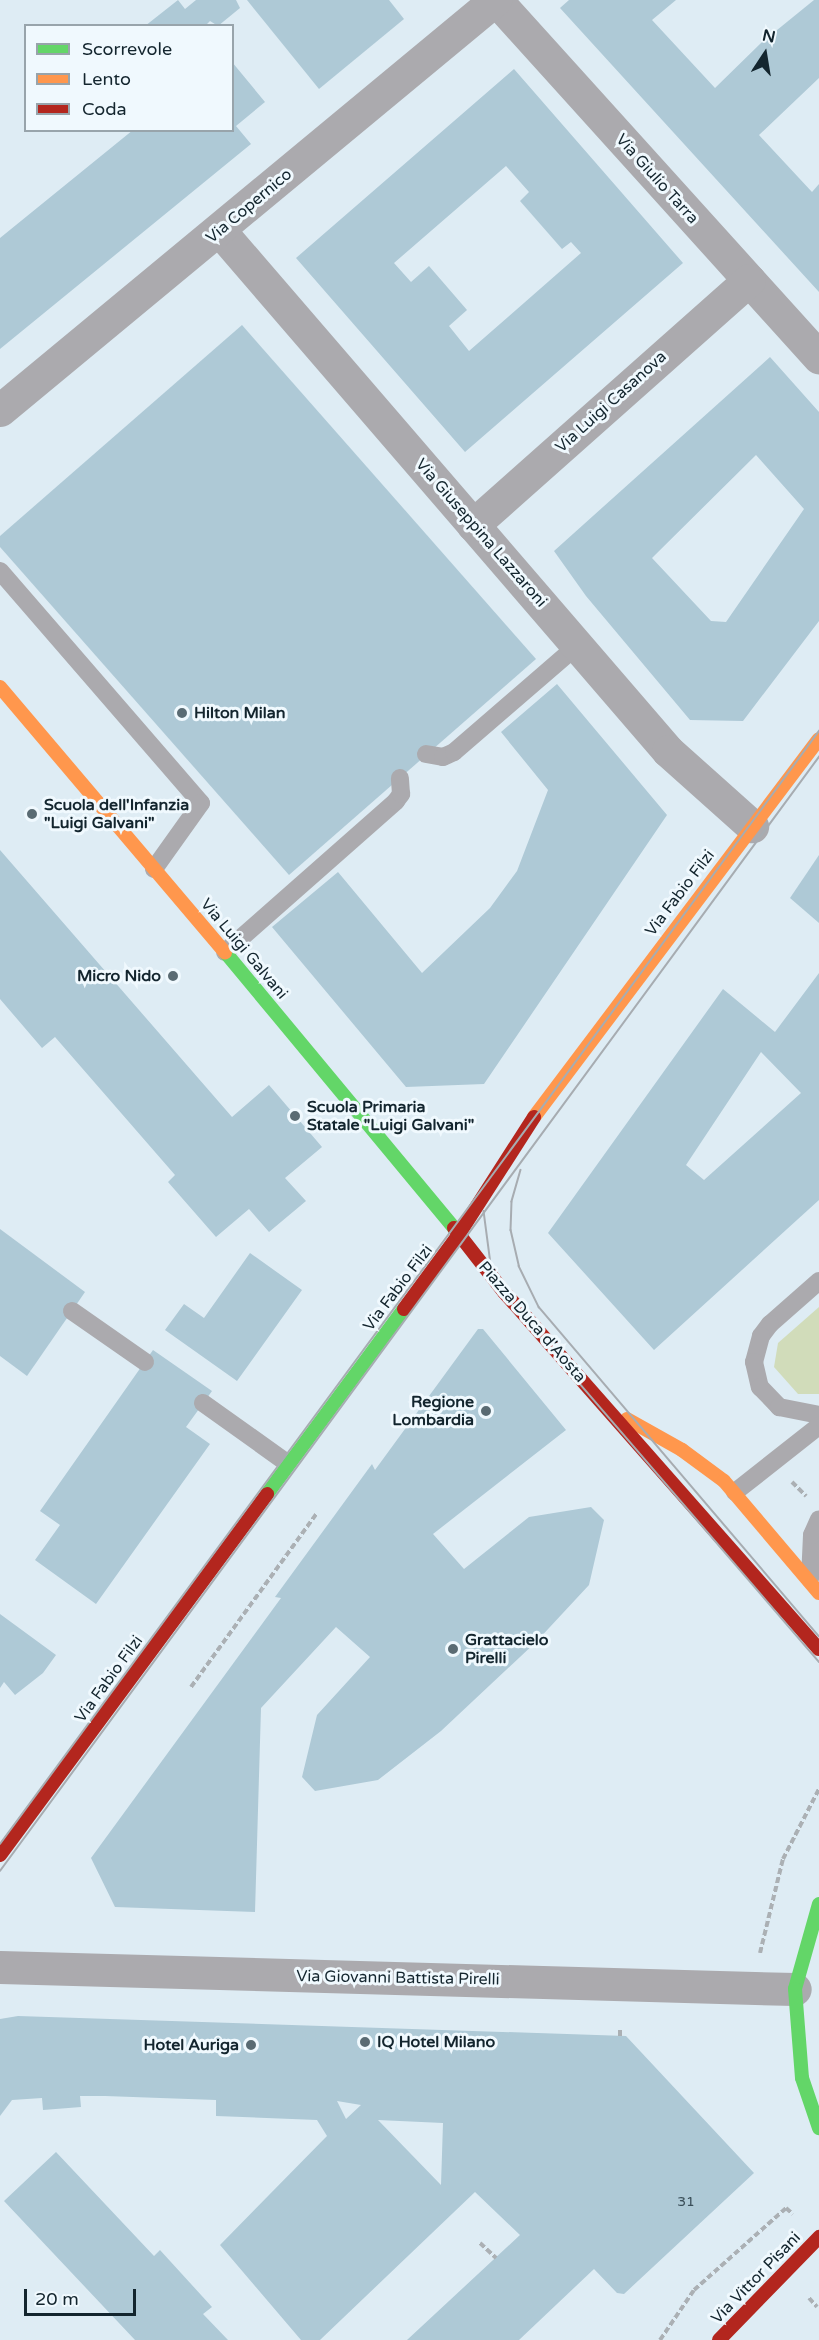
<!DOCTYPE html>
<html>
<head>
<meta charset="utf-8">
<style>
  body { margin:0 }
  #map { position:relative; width:819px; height:2340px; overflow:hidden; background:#deecf4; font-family:"Varela Round",sans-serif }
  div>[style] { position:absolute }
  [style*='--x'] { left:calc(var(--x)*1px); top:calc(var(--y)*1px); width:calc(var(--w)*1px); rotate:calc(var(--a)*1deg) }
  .green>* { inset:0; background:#d1dcba }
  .building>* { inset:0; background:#aec9d6 }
  .path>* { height:4px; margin-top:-2px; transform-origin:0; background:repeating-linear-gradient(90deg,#abb0b4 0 6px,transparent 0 9px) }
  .lane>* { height:18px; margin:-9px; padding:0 9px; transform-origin:9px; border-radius:9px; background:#abaaae }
  .street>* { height:33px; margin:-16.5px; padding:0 16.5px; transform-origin:16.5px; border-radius:16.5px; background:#abaaae }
  .fast>* { height:14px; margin:-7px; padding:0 7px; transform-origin:7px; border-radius:7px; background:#63d668 }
  .slow>* { height:14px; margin:-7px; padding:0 7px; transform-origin:7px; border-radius:7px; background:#ff974d }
  .jam>* { height:14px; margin:-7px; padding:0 7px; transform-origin:7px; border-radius:7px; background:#b3261e }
  .tram>* { height:1.5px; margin:-0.75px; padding:0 0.75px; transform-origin:0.75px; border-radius:0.75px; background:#a7acb1 }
  .dots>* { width:16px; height:16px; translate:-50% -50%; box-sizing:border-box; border:3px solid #f0f9fe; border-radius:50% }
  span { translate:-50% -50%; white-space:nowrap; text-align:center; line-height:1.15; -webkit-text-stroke:6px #f0f9fe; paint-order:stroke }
  .number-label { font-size:14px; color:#3a4e58 }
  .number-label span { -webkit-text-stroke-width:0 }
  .street-label { font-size:16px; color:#13252e }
  .poi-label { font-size:16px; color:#13252e; font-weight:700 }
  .left { translate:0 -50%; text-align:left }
  .right { translate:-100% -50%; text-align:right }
  .legend { position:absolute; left:24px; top:24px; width:210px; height:108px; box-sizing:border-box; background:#f0f9fe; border:2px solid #98a4ab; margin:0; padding:8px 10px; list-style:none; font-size:18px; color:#13252e }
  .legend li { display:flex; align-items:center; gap:12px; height:30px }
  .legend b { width:30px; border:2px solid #98a4ab }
  .north { position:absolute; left:735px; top:24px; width:60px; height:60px; -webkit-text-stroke:4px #f0f9fe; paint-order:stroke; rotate:12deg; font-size:16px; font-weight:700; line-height:24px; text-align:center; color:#13252e }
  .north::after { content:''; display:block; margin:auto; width:21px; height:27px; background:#13252e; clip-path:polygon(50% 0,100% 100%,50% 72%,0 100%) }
  .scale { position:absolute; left:24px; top:2289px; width:112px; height:27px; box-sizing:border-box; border:3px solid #13252e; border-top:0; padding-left:8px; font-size:18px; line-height:21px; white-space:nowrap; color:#13252e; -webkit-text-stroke:4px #f0f9fe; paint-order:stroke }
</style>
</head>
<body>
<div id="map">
  <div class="green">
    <i style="clip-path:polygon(819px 1307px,819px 1394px,798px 1394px,774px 1367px,778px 1343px)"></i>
  </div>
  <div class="building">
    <i style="clip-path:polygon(178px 0,185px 9px,196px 0,236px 0,240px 8px,218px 26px,210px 21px,205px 26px,145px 26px)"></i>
    <i style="clip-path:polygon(247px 0,389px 0,404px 19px,319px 89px)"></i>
    <i style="clip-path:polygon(569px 0,676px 0,652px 20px,715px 88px,761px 43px,814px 0,819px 0,819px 78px,759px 135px,812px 192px,819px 184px,819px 292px,560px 8px)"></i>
    <i style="clip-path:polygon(232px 62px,265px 102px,236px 126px,251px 144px,0 349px,0 238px,133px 130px,232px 130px)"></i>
    <i style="clip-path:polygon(evenodd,514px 69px,683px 263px,465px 452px,296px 258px,514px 69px,506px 166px,529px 192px,520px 201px,562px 249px,571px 242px,581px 253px,469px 351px,449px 326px,467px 310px,429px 266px,411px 282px,394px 263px,506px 166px)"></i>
    <i style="clip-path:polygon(242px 325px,536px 659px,289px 875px,0 547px,0 536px)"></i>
    <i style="clip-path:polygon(evenodd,770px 357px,819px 412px,819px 621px,743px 721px,690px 720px,586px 596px,554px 551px,770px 357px,756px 455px,804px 509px,726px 622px,711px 621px,652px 558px,756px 455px)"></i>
    <i style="clip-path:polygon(557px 684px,667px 815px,484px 1084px,406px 1087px,272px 927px,338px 872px,422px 973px,490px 908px,517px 871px,548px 790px,501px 732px)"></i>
    <i style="clip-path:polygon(0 850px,232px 1117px,269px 1085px,322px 1147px,285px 1178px,306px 1201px,269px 1232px,249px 1209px,216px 1237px,168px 1182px,175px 1175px,55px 1037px,42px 1048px,0 999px)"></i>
    <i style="clip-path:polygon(819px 855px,819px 923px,790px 898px)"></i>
    <i style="clip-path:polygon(evenodd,819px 973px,819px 1200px,654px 1350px,548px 1233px,723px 989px,775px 1032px,819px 973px,761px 1052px,801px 1093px,704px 1180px,686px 1165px,761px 1052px)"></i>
    <i style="clip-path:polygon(0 1229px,85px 1292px,27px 1376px,0 1356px)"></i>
    <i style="clip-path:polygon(250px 1253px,302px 1290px,237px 1381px,165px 1330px,184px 1304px,204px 1318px)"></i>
    <i style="clip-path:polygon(478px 1329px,483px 1329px,566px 1430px,433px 1534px,464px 1569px,529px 1517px,591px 1507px,604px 1520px,589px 1585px,536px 1642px,441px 1731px,378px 1780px,315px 1791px,302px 1777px,317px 1715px,370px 1657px,336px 1627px,261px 1708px,255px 1912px,115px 1907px,91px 1858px,281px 1598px,275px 1597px,372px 1464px,375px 1470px)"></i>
    <i style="clip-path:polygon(153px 1350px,212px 1391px,186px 1427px,210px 1444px,96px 1604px,35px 1560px,60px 1525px,40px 1511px)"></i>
    <i style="clip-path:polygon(0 1614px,56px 1655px,43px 1673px,15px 1695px,4px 1682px,0 1688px)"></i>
    <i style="clip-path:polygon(evenodd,18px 2016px,626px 2036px,754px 2173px,624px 2294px,617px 2293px,594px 2269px,519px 2340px,407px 2340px,520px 2235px,475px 2192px,320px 2340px,301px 2340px,220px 2245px,327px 2136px,317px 2120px,216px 2116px,216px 2100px,105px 2096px,80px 2096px,81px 2107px,43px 2110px,42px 2098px,12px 2100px,0 2116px,0 2019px,18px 2016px,337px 2101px,361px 2105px,346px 2119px,337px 2101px,18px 2016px,378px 2120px,443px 2123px,441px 2185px,378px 2120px)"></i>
    <i style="clip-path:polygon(56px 2152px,154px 2256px,160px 2250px,212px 2307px,203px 2314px,228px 2340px,135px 2340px,4px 2201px)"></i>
  </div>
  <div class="path">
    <i style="--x:792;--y:1482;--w:20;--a:45"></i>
    <i style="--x:191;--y:1687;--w:215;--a:-54.1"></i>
    <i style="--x:760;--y:1953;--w:97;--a:-76.3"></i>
    <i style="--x:783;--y:1859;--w:79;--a:-62.8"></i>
    <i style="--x:620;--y:2030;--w:6;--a:90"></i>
    <i style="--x:480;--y:2243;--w:22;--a:43"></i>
    <i style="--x:809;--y:2298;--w:12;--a:48"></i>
    <i style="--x:660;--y:2340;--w:60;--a:-55.8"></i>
    <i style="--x:694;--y:2290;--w:123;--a:-41.7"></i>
    <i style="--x:786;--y:2208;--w:9;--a:41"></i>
  </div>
  <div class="lane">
    <i style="--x:0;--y:571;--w:307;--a:49.1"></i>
    <i style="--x:201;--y:803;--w:81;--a:125.5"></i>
    <i style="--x:426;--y:754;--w:17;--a:10"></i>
    <i style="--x:443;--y:757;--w:12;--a:-24"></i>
    <i style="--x:454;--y:752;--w:165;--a:-40.8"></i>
    <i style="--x:225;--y:952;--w:228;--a:-41.4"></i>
    <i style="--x:396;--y:801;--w:9;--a:-54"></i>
    <i style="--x:401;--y:794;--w:16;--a:-94"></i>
    <i style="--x:819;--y:1281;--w:65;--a:138.7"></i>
    <i style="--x:770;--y:1324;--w:15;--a:127"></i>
    <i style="--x:761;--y:1336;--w:27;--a:105"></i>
    <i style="--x:754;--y:1362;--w:26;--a:77"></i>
    <i style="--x:760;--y:1387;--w:28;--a:46"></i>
    <i style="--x:779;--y:1407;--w:41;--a:11.3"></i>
    <i style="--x:72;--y:1311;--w:89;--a:34.9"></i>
    <i style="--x:203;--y:1403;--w:103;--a:35.5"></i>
    <i style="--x:735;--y:1492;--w:107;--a:-38.2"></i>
    <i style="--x:810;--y:1579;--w:44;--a:-87.4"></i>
    <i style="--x:812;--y:1535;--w:17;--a:-66"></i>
  </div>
  <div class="street">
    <i style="--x:496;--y:0;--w:482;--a:47.9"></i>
    <i style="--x:220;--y:231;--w:686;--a:49.25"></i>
    <i style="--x:668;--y:751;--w:113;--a:41.8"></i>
    <i style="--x:0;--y:410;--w:643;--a:-39.63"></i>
    <i style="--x:473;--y:525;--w:369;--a:-41.6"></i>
    <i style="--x:0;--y:1967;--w:795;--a:1.59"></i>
  </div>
  <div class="fast">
    <i style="--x:225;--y:952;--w:359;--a:50.3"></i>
    <i style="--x:267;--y:1494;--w:230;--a:-53.5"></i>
    <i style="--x:819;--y:1904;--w:88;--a:105.8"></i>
    <i style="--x:795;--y:1989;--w:89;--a:85.5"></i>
    <i style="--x:802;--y:2078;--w:53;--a:71.2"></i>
  </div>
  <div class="slow">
    <i style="--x:0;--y:687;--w:348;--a:49.7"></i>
    <i style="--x:534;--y:1117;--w:473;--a:-53"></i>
    <i style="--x:627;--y:1419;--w:63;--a:29.4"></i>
    <i style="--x:682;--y:1450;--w:52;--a:36.4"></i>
    <i style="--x:724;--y:1481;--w:147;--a:49.7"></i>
  </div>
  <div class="jam">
    <i style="--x:454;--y:1228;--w:81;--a:52"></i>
    <i style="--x:504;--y:1292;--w:476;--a:48.6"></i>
    <i style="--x:404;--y:1309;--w:93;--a:-53.7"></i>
    <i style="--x:459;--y:1234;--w:139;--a:-57.3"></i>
    <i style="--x:0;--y:1855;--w:449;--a:-53.5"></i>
    <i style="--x:719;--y:2340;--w:144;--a:-45.8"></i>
  </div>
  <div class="tram">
    <i style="--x:521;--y:1170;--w:33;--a:106"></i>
    <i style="--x:512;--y:1202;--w:28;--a:92"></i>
    <i style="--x:511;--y:1230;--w:37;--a:77"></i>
    <i style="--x:519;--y:1266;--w:46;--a:64"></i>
    <i style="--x:539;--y:1307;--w:432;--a:49.6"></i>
    <i style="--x:484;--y:1211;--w:53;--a:82.5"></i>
    <i style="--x:491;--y:1264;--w:49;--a:61.9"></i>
    <i style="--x:514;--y:1307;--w:468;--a:49.3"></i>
    <i style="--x:0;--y:1844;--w:1382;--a:-53.65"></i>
    <i style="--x:0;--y:1871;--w:1383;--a:-53.68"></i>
  </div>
  <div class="dots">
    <i style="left:182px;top:713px;background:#5a6b73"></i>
    <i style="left:32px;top:814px;background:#5a6b73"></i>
    <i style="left:173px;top:976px;background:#5a6b73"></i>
    <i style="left:295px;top:1116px;background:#5a6b73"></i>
    <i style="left:486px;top:1411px;background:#5a6b73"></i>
    <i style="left:453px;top:1649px;background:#5a6b73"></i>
    <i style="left:365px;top:2042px;background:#5a6b73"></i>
    <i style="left:251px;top:2045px;background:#5a6b73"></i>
  </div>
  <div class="number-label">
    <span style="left:686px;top:2202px">31</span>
  </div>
  <div class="street-label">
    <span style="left:657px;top:179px;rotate:48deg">Via Giulio Tarra</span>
    <span style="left:249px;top:206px;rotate:-40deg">Via Copernico</span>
    <span style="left:611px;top:402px;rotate:-42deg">Via Luigi Casanova</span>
    <span style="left:481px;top:533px;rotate:49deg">Via Giuseppina Lazzaroni</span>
    <span style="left:680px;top:893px;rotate:-53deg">Via Fabio Filzi</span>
    <span style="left:244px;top:949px;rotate:50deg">Via Luigi Galvani</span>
    <span style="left:398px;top:1288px;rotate:-53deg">Via Fabio Filzi</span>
    <span style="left:532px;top:1322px;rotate:49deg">Piazza Duca d'Aosta</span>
    <span style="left:109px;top:1679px;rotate:-54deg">Via Fabio Filzi</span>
    <span style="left:398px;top:1978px;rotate:1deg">Via Giovanni Battista Pirelli</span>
    <span style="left:756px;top:2278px;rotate:-46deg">Via Vittor Pisani</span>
  </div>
  <div class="poi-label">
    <span class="left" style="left:194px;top:713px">Hilton Milan</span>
    <span class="left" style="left:44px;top:814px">Scuola dell'Infanzia<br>"Luigi Galvani"</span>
    <span class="right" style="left:161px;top:976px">Micro Nido</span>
    <span class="left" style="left:307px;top:1116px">Scuola Primaria<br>Statale "Luigi Galvani"</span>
    <span class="right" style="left:474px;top:1411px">Regione<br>Lombardia</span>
    <span class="left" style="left:465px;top:1649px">Grattacielo<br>Pirelli</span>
    <span class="left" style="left:377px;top:2042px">IQ Hotel Milano</span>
    <span class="right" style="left:239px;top:2045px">Hotel Auriga</span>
  </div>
  <ul class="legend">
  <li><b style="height:8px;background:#63d668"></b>Scorrevole</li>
  <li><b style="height:8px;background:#ff974d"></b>Lento</li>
  <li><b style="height:8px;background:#b3261e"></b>Coda</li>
  </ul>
  <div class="north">N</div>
  <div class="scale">20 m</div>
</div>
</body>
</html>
